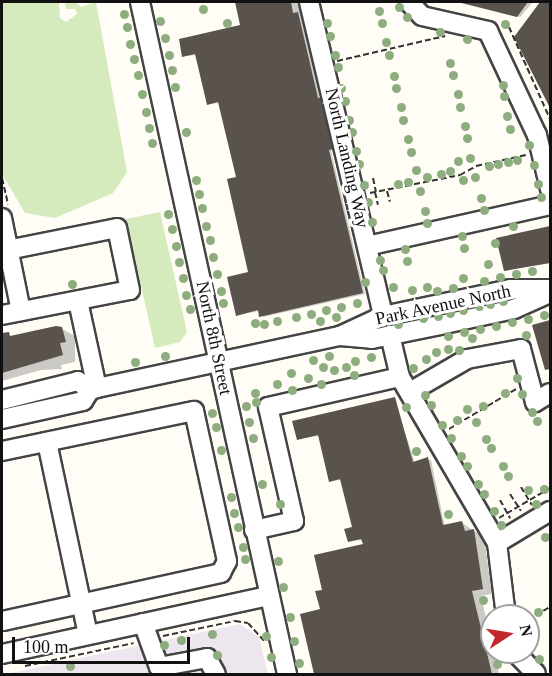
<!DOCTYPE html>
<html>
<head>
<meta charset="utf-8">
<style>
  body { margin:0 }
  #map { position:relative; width:552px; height:676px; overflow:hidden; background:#fffdf5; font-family:Georgia,serif }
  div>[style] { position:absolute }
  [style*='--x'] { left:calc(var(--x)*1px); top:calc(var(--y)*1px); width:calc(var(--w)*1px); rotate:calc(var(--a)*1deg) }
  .industrial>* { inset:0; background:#eee6ef }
  .green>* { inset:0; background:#d5ebbd }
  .shadow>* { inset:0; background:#0003 }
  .building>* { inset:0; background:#5a524d }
  .path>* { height:2px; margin-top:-1px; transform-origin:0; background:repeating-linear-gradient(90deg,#333 0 6px,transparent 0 9px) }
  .roads { filter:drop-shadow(2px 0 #444) drop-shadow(-2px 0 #444) drop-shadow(0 2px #444) drop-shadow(0 -2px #444) }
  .minor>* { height:18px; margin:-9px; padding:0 9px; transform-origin:9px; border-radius:9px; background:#fff }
  .trees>* { width:9px; height:9px; margin:-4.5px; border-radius:50%; background:#8dad7f }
  span { translate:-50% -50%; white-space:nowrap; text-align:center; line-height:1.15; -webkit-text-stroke:6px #fff; paint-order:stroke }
  .street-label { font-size:18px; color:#111 }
  .frame { position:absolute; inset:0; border:3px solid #111; pointer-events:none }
  .north { position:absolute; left:480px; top:604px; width:60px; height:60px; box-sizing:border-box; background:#fff; border:2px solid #a0a0a0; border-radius:50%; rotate:78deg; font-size:16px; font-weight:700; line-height:24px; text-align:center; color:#111 }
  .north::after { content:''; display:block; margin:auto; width:21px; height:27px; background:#c4262e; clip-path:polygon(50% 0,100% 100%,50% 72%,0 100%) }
  .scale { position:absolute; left:12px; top:637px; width:178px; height:27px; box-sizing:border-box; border:3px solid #111; border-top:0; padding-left:8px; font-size:18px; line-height:21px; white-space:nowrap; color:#111; -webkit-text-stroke:4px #fff; paint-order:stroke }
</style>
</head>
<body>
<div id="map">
  <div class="industrial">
    <i style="clip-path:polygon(240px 624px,259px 637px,268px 674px,6px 674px)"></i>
  </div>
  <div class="green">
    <i style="clip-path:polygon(2px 2px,59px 2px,60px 18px,66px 22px,77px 14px,75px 9px,66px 9px,65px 2px,76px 2px,81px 7px,96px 2px,127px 172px,113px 193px,55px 218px,25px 213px,2px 174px)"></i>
    <i style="clip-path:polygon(160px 212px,187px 332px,180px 342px,155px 348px,126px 219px)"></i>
  </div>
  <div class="shadow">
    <i style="clip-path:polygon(237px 2px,298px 2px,320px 99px,338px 149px,331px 151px,365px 294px,263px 317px,260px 311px,237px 315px,250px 273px,237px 178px,220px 103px,208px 104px,197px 55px,184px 56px,245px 26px)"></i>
    <i style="clip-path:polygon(456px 2px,533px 2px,520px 17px)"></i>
    <i style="clip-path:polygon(542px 2px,550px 2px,550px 106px,516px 37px)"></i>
    <i style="clip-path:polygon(550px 227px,550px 263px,505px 270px,498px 239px)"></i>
    <i style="clip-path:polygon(550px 323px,550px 370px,549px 370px,534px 326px)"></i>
    <i style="clip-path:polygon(62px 329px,75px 336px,75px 362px,61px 365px,62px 369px,41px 370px,2px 381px,2px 334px,15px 337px)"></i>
    <i style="clip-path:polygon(394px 399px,415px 463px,431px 460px,445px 527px,462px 523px,484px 537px,492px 594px,481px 596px,499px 674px,316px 674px,302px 615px,321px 611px,324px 591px,365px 545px,363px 540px,349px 541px,354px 528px,342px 480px,330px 481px,319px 436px,298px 439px)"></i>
  </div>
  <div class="building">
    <i style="clip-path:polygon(235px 2px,291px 2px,293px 13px,298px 12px,318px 98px,324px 97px,336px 148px,329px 150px,363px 293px,259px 317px,258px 310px,236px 316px,227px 277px,248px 272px,227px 179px,236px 177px,218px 102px,207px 105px,195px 54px,182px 57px,179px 39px,240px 25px)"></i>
    <i style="clip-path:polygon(458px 2px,528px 2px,517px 17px)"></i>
    <i style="clip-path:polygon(540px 2px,550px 2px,550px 108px,514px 37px)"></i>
    <i style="clip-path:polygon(550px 226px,550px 263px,504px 271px,496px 238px)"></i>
    <i style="clip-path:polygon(550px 320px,550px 369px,545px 370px,532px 325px)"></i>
    <i style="clip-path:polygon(56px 326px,62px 327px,66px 342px,60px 343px,63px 355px,2px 373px,2px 333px,9px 332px,10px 336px)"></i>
    <i style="clip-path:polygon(395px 397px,413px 462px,428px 457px,443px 525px,462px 521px,465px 531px,474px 529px,483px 589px,472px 591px,492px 674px,314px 674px,300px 614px,320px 609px,315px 591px,322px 590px,314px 555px,363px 544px,361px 539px,348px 542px,344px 529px,352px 527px,340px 479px,329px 482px,318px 435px,297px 440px,292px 421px)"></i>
  </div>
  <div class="path">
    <i style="--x:509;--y:27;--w:101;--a:66"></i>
    <i style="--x:337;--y:61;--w:111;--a:-13"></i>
    <i style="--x:2;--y:178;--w:27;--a:77"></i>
    <i style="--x:373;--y:178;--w:14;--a:78"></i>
    <i style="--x:387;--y:191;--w:11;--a:75"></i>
    <i style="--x:375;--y:192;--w:13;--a:77"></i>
    <i style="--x:370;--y:193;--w:92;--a:-11.3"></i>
    <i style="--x:460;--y:175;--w:18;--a:-29"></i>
    <i style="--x:476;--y:166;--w:51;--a:-12.4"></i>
    <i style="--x:449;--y:429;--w:78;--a:-30.8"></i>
    <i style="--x:521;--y:487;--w:21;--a:59"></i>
    <i style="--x:510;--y:494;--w:20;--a:57"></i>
    <i style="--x:500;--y:500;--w:21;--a:61"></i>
    <i style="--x:499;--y:518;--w:59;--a:-30.5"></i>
    <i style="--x:528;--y:620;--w:26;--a:-31"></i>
    <i style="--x:163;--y:636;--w:74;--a:-11.8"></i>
    <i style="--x:235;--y:621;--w:13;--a:9"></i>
    <i style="--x:248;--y:623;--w:24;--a:48"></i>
    <i style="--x:25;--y:666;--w:111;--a:-11.9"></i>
  </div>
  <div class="roads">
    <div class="minor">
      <i style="--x:140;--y:2;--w:688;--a:77.66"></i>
      <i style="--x:309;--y:2;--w:323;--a:76.7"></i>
      <i style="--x:409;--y:2;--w:19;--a:47"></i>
      <i style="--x:422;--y:16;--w:68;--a:12.8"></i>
      <i style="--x:488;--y:31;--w:115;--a:64.8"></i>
      <i style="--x:537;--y:135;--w:56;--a:76.5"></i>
      <i style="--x:2;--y:218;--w:95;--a:78.5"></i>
      <i style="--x:367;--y:246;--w:188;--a:-12.6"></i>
      <i style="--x:78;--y:301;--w:89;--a:77.7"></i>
      <i style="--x:2;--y:315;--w:130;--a:-11.1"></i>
      <i style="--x:130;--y:290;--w:63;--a:-101.8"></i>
      <i style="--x:117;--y:228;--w:111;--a:168.6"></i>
      <i style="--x:390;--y:335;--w:43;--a:76.6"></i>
      <i style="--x:400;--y:377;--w:192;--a:59.7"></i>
      <i style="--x:497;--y:543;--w:74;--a:83"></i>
      <i style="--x:340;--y:336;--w:47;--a:-24.9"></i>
      <i style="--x:383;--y:316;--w:130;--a:-12"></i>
      <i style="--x:510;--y:289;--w:40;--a:0"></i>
      <i style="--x:410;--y:392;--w:66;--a:-30.1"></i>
      <i style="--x:467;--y:359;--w:55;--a:-10.5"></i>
      <i style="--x:521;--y:349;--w:55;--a:75.2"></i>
      <i style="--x:535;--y:402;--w:17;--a:-31"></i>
      <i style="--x:2;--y:400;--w:78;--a:-14"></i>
      <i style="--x:78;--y:381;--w:15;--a:37"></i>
      <i style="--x:2;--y:419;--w:83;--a:-12.5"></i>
      <i style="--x:83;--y:401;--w:13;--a:-58"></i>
      <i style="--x:90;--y:390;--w:7;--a:-16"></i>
      <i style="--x:97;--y:388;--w:249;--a:-12.1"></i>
      <i style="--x:340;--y:336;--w:32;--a:5"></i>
      <i style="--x:372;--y:339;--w:69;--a:-11.6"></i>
      <i style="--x:440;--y:325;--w:76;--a:-12.2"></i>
      <i style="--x:514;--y:309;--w:39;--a:-24"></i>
      <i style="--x:47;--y:442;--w:197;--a:78"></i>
      <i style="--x:2;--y:451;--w:196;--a:-11.8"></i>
      <i style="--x:194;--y:411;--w:154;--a:77.6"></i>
      <i style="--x:227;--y:561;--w:13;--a:117"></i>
      <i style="--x:221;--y:573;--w:224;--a:167.6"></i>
      <i style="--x:254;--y:530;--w:41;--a:-12.7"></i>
      <i style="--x:294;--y:521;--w:117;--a:-102.8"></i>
      <i style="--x:268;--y:407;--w:135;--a:-12.8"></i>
      <i style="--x:497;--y:543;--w:62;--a:-31.1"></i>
      <i style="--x:143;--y:623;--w:47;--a:70"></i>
      <i style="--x:159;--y:667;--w:49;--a:-10.6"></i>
      <i style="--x:207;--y:658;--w:18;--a:61"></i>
      <i style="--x:515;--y:652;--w:30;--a:46"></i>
      <i style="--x:2;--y:654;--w:273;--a:-12.3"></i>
    </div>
  </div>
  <div class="trees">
    <i style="left:399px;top:7px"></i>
    <i style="left:203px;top:9px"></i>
    <i style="left:379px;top:11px"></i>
    <i style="left:124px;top:14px"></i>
    <i style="left:407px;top:17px"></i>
    <i style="left:160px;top:21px"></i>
    <i style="left:227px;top:23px"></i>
    <i style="left:327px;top:23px"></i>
    <i style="left:382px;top:23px"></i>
    <i style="left:505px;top:24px"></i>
    <i style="left:127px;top:27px"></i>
    <i style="left:440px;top:32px"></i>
    <i style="left:330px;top:36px"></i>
    <i style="left:165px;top:38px"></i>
    <i style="left:467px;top:39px"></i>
    <i style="left:386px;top:42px"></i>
    <i style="left:130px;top:44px"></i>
    <i style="left:169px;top:55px"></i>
    <i style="left:335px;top:55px"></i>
    <i style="left:389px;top:55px"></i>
    <i style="left:134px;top:59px"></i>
    <i style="left:450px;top:63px"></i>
    <i style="left:338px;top:67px"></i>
    <i style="left:172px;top:70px"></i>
    <i style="left:138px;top:75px"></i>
    <i style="left:453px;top:75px"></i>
    <i style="left:394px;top:76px"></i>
    <i style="left:503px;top:85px"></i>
    <i style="left:175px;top:87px"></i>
    <i style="left:341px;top:88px"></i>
    <i style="left:396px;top:88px"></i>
    <i style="left:142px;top:94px"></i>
    <i style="left:458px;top:94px"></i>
    <i style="left:504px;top:96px"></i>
    <i style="left:345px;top:101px"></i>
    <i style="left:401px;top:107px"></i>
    <i style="left:460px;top:107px"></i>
    <i style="left:146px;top:112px"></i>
    <i style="left:507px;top:116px"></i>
    <i style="left:349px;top:120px"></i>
    <i style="left:403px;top:120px"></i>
    <i style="left:465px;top:126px"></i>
    <i style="left:149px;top:128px"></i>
    <i style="left:510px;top:129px"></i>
    <i style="left:186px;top:132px"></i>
    <i style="left:352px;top:132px"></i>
    <i style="left:467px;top:138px"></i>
    <i style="left:408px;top:139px"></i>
    <i style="left:152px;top:143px"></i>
    <i style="left:529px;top:145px"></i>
    <i style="left:356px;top:151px"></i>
    <i style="left:411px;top:152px"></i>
    <i style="left:470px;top:158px"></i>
    <i style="left:517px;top:160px"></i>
    <i style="left:458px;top:161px"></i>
    <i style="left:508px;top:162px"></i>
    <i style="left:359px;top:164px"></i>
    <i style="left:498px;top:164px"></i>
    <i style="left:534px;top:165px"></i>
    <i style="left:489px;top:166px"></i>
    <i style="left:416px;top:170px"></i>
    <i style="left:450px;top:171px"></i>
    <i style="left:441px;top:174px"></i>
    <i style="left:427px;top:177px"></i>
    <i style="left:475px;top:177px"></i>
    <i style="left:196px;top:180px"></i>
    <i style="left:463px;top:180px"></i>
    <i style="left:408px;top:182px"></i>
    <i style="left:398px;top:184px"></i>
    <i style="left:538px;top:184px"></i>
    <i style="left:364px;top:185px"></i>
    <i style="left:420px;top:191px"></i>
    <i style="left:199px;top:194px"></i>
    <i style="left:541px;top:197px"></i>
    <i style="left:481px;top:198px"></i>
    <i style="left:368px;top:202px"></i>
    <i style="left:202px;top:208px"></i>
    <i style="left:484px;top:210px"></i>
    <i style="left:425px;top:211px"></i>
    <i style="left:168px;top:214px"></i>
    <i style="left:372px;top:222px"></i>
    <i style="left:427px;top:223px"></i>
    <i style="left:206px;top:226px"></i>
    <i style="left:513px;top:226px"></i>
    <i style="left:172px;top:229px"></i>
    <i style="left:462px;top:236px"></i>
    <i style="left:210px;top:240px"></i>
    <i style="left:495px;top:243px"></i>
    <i style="left:176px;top:246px"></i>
    <i style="left:464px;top:248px"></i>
    <i style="left:405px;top:249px"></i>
    <i style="left:213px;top:257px"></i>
    <i style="left:380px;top:260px"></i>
    <i style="left:407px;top:261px"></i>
    <i style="left:179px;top:262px"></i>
    <i style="left:488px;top:264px"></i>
    <i style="left:383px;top:270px"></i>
    <i style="left:532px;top:271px"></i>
    <i style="left:217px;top:274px"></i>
    <i style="left:516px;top:274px"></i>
    <i style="left:500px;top:277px"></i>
    <i style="left:183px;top:278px"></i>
    <i style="left:463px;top:278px"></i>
    <i style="left:484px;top:281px"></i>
    <i style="left:365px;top:282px"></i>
    <i style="left:72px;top:284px"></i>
    <i style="left:393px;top:287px"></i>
    <i style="left:427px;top:287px"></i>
    <i style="left:453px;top:288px"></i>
    <i style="left:412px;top:290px"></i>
    <i style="left:221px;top:291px"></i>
    <i style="left:437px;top:291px"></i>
    <i style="left:186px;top:295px"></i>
    <i style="left:503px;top:301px"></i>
    <i style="left:223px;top:303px"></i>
    <i style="left:357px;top:303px"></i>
    <i style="left:490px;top:304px"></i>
    <i style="left:479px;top:306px"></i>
    <i style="left:341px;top:307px"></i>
    <i style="left:190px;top:309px"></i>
    <i style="left:326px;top:310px"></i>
    <i style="left:463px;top:310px"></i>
    <i style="left:450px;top:313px"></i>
    <i style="left:311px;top:314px"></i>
    <i style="left:544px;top:315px"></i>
    <i style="left:438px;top:316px"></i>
    <i style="left:296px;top:317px"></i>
    <i style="left:336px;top:317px"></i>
    <i style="left:423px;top:318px"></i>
    <i style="left:528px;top:319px"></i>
    <i style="left:277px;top:321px"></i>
    <i style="left:320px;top:321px"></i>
    <i style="left:512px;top:322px"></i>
    <i style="left:255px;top:323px"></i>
    <i style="left:264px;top:324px"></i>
    <i style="left:398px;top:324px"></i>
    <i style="left:496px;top:326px"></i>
    <i style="left:480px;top:329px"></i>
    <i style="left:464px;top:332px"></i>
    <i style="left:526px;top:335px"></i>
    <i style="left:448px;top:336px"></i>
    <i style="left:472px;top:338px"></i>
    <i style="left:448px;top:349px"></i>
    <i style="left:459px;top:350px"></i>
    <i style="left:436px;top:352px"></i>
    <i style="left:165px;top:356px"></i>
    <i style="left:329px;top:356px"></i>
    <i style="left:371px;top:357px"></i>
    <i style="left:426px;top:359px"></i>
    <i style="left:313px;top:360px"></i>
    <i style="left:355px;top:361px"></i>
    <i style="left:135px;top:362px"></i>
    <i style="left:323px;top:367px"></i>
    <i style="left:346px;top:367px"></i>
    <i style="left:413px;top:368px"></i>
    <i style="left:334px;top:370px"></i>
    <i style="left:291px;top:373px"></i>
    <i style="left:354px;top:375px"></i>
    <i style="left:308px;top:378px"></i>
    <i style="left:517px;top:378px"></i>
    <i style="left:277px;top:384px"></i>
    <i style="left:321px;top:384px"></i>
    <i style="left:292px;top:390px"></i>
    <i style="left:255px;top:393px"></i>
    <i style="left:505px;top:393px"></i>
    <i style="left:522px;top:394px"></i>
    <i style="left:425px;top:395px"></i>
    <i style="left:256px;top:402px"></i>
    <i style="left:431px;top:405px"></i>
    <i style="left:246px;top:406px"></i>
    <i style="left:483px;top:406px"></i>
    <i style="left:406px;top:407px"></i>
    <i style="left:467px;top:409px"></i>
    <i style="left:532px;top:412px"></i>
    <i style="left:212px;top:413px"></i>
    <i style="left:457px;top:420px"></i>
    <i style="left:537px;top:421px"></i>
    <i style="left:249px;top:422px"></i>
    <i style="left:476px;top:422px"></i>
    <i style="left:442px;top:425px"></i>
    <i style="left:216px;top:427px"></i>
    <i style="left:253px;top:438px"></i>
    <i style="left:451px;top:438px"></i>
    <i style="left:486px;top:439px"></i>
    <i style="left:491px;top:448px"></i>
    <i style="left:221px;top:450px"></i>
    <i style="left:416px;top:451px"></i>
    <i style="left:461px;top:456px"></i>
    <i style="left:467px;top:466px"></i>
    <i style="left:503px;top:466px"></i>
    <i style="left:508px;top:476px"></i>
    <i style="left:262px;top:484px"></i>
    <i style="left:478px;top:484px"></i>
    <i style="left:544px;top:489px"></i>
    <i style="left:528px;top:490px"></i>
    <i style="left:484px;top:494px"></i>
    <i style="left:231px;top:497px"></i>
    <i style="left:280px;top:504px"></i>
    <i style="left:536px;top:504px"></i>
    <i style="left:494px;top:511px"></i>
    <i style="left:234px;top:513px"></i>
    <i style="left:448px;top:514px"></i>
    <i style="left:501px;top:525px"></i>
    <i style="left:238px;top:527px"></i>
    <i style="left:545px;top:537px"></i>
    <i style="left:243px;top:547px"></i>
    <i style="left:245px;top:559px"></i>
    <i style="left:278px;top:561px"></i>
    <i style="left:283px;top:587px"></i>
    <i style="left:483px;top:600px"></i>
    <i style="left:538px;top:612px"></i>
    <i style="left:290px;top:617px"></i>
    <i style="left:212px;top:634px"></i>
    <i style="left:266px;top:636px"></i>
    <i style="left:181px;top:640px"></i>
    <i style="left:294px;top:641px"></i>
    <i style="left:164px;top:645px"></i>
    <i style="left:217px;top:655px"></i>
    <i style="left:271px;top:657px"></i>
    <i style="left:539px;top:659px"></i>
    <i style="left:299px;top:663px"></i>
    <i style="left:497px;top:664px"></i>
    <i style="left:70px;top:666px"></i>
  </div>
  <div class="street-label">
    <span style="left:347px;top:158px;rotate:77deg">North Landing Way</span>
    <span style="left:443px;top:305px;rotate:-12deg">Park Avenue North</span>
    <span style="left:214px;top:338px;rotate:78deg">North 8th Street</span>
  </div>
  <div class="frame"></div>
  <div class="north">N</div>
  <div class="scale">100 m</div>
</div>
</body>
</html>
